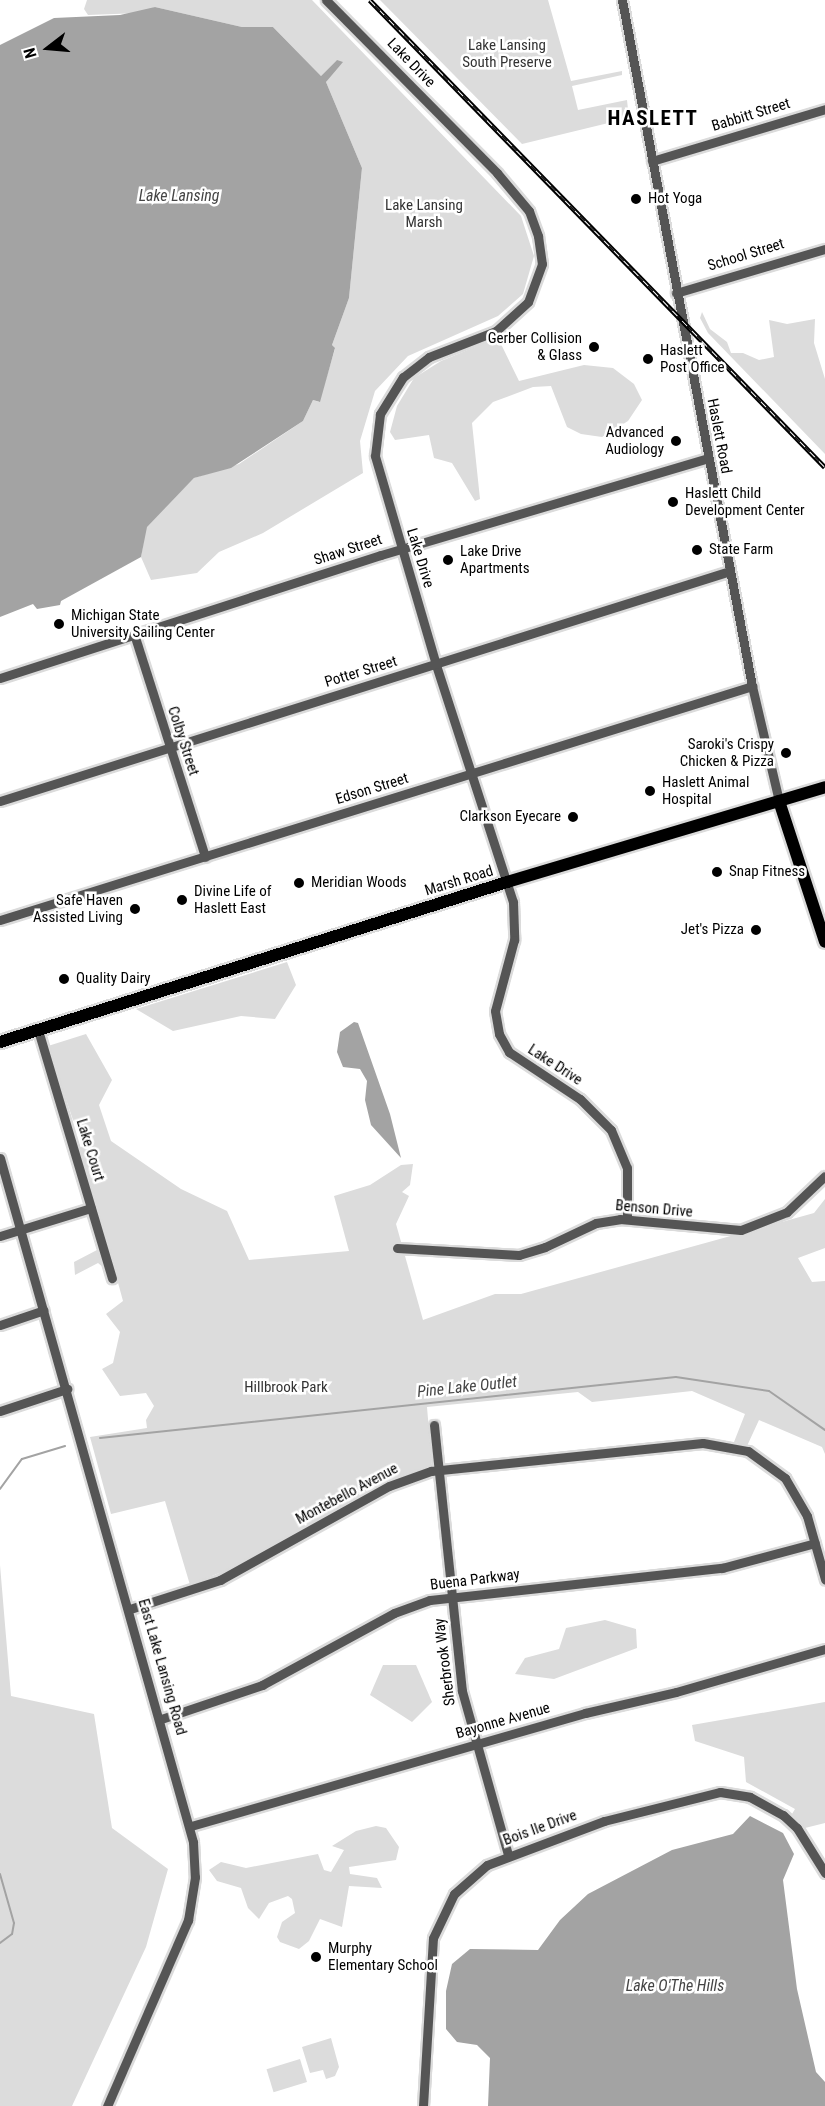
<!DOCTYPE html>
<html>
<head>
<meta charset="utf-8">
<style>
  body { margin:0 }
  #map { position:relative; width:825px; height:2106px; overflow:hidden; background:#fff; font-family:"Roboto Condensed",sans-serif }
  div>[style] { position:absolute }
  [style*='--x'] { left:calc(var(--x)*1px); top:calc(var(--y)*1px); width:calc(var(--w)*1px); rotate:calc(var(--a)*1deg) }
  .green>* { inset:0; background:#dcdcdc; transform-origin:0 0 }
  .water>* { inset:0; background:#a3a3a3 }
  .stream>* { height:2px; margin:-1px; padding:0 1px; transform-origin:1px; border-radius:1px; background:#a3a3a3 }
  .roads { filter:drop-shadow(2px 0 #dbdbdb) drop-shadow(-2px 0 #dbdbdb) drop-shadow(0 2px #dbdbdb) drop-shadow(0 -2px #dbdbdb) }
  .minor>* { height:9px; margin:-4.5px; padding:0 4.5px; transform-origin:4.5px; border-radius:4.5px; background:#555 }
  .major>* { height:12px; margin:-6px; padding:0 6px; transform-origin:6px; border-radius:6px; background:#000 }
  .rail>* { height:4.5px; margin-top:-2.25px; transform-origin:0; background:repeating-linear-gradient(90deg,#fff 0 7px,#000 0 14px); box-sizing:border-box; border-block:2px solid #000 }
  .dots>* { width:16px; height:16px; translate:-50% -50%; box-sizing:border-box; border:3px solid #fff; border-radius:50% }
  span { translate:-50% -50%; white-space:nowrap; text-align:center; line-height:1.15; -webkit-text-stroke:5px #fff; paint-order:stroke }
  .park-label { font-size:15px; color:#333 }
  .street-label { font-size:15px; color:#000 }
  .poi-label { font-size:15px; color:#000 }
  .left { translate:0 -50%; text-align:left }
  .right { translate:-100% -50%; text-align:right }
  .water-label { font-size:16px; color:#444; font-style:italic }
  .district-label { font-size:21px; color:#000; font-weight:700; letter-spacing:1.5px }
  .north { position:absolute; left:18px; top:18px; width:60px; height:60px; -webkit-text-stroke:4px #fff; paint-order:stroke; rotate:254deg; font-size:16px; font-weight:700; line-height:24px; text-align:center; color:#000 }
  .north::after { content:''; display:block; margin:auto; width:21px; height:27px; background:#000; clip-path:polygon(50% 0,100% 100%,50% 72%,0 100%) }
</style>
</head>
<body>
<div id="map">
  <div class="green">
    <i style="clip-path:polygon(87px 0,312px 0,521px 216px,534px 256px,523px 294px,498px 316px,408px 356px,375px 391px,360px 441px,363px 473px,263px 533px,219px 552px,197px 573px,151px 580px,141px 557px,146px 527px,194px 478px,239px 464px,303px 421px,313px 400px,319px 402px,335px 349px,332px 345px,349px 298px,362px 168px,326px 82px,337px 60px,321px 76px,273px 27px,242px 27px,155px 7px,141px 13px,88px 15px,84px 9px)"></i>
    <i style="clip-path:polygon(380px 0,548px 0,571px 81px,622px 71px,622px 75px,572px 86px,578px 110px,627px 100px,629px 118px,522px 144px)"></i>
    <i style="clip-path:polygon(702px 312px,710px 329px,727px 342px,731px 353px,743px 353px,759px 360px,774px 357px,769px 320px,787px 324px,815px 319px,814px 343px,825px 379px,825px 454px,708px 333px,700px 318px)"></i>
    <i style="clip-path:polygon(492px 340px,500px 342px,519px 381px,584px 365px,613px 368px,634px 384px,642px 400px,628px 421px,602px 437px,581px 434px,567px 427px,551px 386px,533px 387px,493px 402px,472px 423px,480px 499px,475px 501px,452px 463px,434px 458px,429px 435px,395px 440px,390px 432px,397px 406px,414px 378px,441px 361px)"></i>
    <i style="clip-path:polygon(287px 962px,296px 985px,275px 1019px,241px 1016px,173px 1031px,136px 1009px)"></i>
    <i style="clip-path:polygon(86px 1034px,112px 1080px,99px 1105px,111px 1141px,181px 1189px,227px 1211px,249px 1260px,349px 1251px,334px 1196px,370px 1185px,401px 1165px,413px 1164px,410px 1185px,402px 1192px,409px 1196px,396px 1224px,423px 1320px,495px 1294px,521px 1294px,814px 1213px,825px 1199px,825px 1248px,798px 1258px,812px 1282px,825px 1281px,825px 1454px,822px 1447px,759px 1420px,747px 1446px,734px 1442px,745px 1414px,692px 1391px,592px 1402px,578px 1392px,427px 1407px,432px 1466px,383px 1483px,234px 1567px,190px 1585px,165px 1501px,111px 1514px,90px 1437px,147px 1428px,146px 1420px,154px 1406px,146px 1393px,120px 1396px,102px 1369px,113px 1363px,120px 1332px,106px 1314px,123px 1301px,117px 1279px,98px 1263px,75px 1275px,74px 1262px,97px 1250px,102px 1228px,78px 1148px,92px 1143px,73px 1120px,48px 1046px)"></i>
    <i style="clip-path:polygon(0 1565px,11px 1696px,94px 1714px,112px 1828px,168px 1869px,146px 1947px,72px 2106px,0 2106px)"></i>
    <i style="clip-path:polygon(605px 1620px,636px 1629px,637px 1648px,554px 1679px,515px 1674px,525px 1658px,559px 1649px,566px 1628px)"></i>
    <i style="clip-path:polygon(383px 1665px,416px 1665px,432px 1702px,412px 1722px,370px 1695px)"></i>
    <i style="clip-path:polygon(825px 1702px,825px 1823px,805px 1828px,792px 1814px,795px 1809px,746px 1782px,744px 1757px,695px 1741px,692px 1725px)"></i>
    <i style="clip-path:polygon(376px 1826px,386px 1828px,399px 1847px,396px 1860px,349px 1867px,350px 1874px,377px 1878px,382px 1888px,349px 1886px,342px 1927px,320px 1919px,309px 1941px,299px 1949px,280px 1942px,277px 1937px,282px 1922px,295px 1913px,292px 1899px,288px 1896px,269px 1903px,259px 1919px,248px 1908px,241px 1888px,217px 1881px,209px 1870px,221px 1862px,246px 1868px,318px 1854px,324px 1870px,331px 1872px,344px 1850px,332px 1846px,356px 1831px)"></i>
    <i style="clip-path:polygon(331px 2038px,339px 2067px,335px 2076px,326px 2079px,323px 2070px,310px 2073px,302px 2047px)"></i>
    <i style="left:300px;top:2059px;width:24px;height:35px;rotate:73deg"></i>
  </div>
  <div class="water">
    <i style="clip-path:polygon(155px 7px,242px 27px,273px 27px,321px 76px,337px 60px,343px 62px,326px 82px,362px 168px,349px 298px,332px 345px,335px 348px,320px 402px,313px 400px,303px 421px,231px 468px,194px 478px,147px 527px,141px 557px,61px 601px,60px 605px,37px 609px,33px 604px,0 617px,0 45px,54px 18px,120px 15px)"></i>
    <i style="clip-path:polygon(354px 1022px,358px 1023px,390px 1114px,401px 1158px,371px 1125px,365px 1100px,367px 1081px,360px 1069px,343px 1067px,337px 1052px,340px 1032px)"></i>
    <i style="clip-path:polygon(750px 1816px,783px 1833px,794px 1854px,783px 1880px,797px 1989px,816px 2072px,825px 2082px,825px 2106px,488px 2106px,490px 2058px,477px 2045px,457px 2042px,446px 2029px,446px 1991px,452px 1964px,470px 1949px,538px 1950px,560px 1920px,588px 1894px,672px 1850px,733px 1834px)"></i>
  </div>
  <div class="stream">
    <i style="--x:100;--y:1438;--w:579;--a:-6.05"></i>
    <i style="--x:676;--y:1377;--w:94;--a:8.6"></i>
    <i style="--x:769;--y:1391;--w:68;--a:34.9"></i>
    <i style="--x:0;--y:1489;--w:37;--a:-54"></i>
    <i style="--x:22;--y:1459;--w:45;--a:-16.8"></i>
    <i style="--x:0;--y:1874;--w:51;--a:74.1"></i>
    <i style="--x:14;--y:1923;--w:11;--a:100"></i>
    <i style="--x:12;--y:1934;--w:15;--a:143"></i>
  </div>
  <div class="roads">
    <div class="minor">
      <i style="--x:326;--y:0;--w:243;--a:45.3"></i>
      <i style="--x:497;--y:173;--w:50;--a:49.9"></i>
      <i style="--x:529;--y:211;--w:27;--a:70"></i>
      <i style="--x:538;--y:236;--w:28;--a:82"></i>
      <i style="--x:542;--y:264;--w:40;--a:110.2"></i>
      <i style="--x:528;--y:302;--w:43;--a:137.8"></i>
      <i style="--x:496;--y:331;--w:72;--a:158.8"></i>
      <i style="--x:429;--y:357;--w:33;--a:142"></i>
      <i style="--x:403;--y:377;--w:44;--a:121.9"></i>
      <i style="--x:380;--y:414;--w:42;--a:96.8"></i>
      <i style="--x:375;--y:456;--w:218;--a:73.7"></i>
      <i style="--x:436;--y:665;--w:249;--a:72"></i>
      <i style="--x:513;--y:902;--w:38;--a:88"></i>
      <i style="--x:514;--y:940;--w:73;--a:105"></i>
      <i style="--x:495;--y:1011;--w:23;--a:80"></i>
      <i style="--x:499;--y:1034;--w:21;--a:61"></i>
      <i style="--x:509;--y:1052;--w:85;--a:33.5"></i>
      <i style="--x:580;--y:1099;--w:44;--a:45"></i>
      <i style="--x:611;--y:1130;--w:41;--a:67.2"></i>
      <i style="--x:627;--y:1168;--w:51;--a:90"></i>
      <i style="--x:622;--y:0;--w:698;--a:79.27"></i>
      <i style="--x:752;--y:686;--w:118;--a:76.8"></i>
      <i style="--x:652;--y:161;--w:181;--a:-16.7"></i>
      <i style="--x:676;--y:293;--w:155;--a:-16.5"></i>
      <i style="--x:134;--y:634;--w:234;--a:72.3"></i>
      <i style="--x:0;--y:678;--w:400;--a:-17.9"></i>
      <i style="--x:381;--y:555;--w:341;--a:-16.5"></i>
      <i style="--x:0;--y:801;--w:765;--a:-17.49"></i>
      <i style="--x:0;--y:920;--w:788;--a:-17.28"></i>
      <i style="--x:38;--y:1030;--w:259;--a:73.4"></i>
      <i style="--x:0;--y:1158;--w:711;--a:74.24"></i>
      <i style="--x:193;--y:1842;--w:35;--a:87"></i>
      <i style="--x:195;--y:1877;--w:44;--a:99.2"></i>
      <i style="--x:188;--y:1920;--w:203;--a:113.5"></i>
      <i style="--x:0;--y:1236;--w:95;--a:-17.1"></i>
      <i style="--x:397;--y:1248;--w:122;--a:3.3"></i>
      <i style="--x:519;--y:1255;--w:27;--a:-17"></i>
      <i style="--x:545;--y:1247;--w:56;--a:-25.2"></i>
      <i style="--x:596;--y:1223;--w:24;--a:-9"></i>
      <i style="--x:620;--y:1219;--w:121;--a:5.2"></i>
      <i style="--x:741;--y:1230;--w:49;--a:-21.4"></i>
      <i style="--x:787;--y:1212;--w:52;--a:-43.5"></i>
      <i style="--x:0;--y:1325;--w:46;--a:-18.8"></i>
      <i style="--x:0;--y:1411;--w:71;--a:-18.2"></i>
      <i style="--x:434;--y:1425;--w:267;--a:84"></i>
      <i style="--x:462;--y:1691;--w:170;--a:74.3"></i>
      <i style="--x:130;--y:1609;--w:95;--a:-17.9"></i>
      <i style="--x:220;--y:1580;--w:193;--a:-29.1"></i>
      <i style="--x:389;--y:1486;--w:45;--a:-19.7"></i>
      <i style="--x:431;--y:1471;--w:273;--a:-5.9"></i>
      <i style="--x:703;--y:1443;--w:46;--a:10.1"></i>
      <i style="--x:748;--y:1451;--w:46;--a:36.1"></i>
      <i style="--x:785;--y:1478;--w:44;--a:59.9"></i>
      <i style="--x:807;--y:1516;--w:66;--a:74.1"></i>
      <i style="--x:161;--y:1719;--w:107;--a:-18.6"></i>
      <i style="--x:262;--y:1685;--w:150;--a:-28.6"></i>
      <i style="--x:394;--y:1613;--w:38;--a:-20"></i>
      <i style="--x:430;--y:1600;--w:294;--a:-6.3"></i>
      <i style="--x:722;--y:1568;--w:96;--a:-15"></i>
      <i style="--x:191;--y:1826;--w:410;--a:-16"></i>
      <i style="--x:585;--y:1713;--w:93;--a:-13"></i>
      <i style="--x:676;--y:1692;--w:155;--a:-16.1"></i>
      <i style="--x:423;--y:2106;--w:168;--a:-86.6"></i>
      <i style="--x:433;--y:1938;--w:49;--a:-64.5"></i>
      <i style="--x:454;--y:1894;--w:44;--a:-41.3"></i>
      <i style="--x:487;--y:1865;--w:125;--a:-20.6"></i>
      <i style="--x:604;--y:1821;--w:120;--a:-14"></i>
      <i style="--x:720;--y:1792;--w:30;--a:9"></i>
      <i style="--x:750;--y:1797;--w:38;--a:29"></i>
      <i style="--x:783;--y:1815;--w:19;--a:43"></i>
      <i style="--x:797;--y:1828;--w:53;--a:58.1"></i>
    </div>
    <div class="major">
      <i style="--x:779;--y:801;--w:148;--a:71.9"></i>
      <i style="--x:0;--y:1042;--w:532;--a:-17.51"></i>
      <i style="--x:507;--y:882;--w:332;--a:-16.6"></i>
    </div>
  </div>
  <div class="rail">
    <i style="--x:370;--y:0;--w:652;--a:45.75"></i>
  </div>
  <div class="dots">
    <i style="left:636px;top:199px;background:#000"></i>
    <i style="left:594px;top:347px;background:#000"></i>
    <i style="left:648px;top:359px;background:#000"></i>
    <i style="left:676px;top:441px;background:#000"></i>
    <i style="left:673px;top:502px;background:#000"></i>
    <i style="left:697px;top:550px;background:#000"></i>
    <i style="left:448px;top:560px;background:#000"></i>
    <i style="left:59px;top:624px;background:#000"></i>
    <i style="left:786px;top:753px;background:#000"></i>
    <i style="left:650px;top:791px;background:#000"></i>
    <i style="left:573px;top:817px;background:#000"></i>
    <i style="left:717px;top:872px;background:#000"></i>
    <i style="left:299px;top:883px;background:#000"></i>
    <i style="left:182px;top:900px;background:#000"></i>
    <i style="left:135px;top:909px;background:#000"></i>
    <i style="left:756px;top:930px;background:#000"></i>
    <i style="left:64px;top:979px;background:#000"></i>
    <i style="left:316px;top:1957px;background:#000"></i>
  </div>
  <div class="park-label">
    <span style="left:507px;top:54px">Lake Lansing<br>South Preserve</span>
    <span style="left:424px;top:214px">Lake Lansing<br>Marsh</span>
    <span style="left:286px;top:1388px">Hillbrook Park</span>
  </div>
  <div class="street-label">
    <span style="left:411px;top:63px;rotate:46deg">Lake Drive</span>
    <span style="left:751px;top:115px;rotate:-17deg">Babbitt Street</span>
    <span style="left:746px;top:255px;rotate:-17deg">School Street</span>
    <span style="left:719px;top:436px;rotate:79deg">Haslett Road</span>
    <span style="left:348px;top:550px;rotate:-18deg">Shaw Street</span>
    <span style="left:420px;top:558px;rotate:73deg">Lake Drive</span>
    <span style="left:361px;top:672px;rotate:-17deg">Potter Street</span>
    <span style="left:183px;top:741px;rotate:72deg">Colby Street</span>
    <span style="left:372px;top:789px;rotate:-17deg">Edson Street</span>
    <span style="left:459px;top:881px;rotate:-17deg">Marsh Road</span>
    <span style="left:555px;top:1065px;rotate:33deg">Lake Drive</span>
    <span style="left:90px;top:1150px;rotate:73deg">Lake Court</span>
    <span style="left:654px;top:1209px;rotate:5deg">Benson Drive</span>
    <span style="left:347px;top:1494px;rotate:-28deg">Montebello Avenue</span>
    <span style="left:475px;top:1580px;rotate:-7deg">Buena Parkway</span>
    <span style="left:445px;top:1662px;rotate:-97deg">Sherbrook Way</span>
    <span style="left:162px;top:1667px;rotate:74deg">East Lake Lansing Road</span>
    <span style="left:503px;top:1721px;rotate:-16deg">Bayonne Avenue</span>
    <span style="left:540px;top:1828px;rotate:-20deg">Bois Ile Drive</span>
  </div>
  <div class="poi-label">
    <span class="left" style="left:648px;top:199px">Hot Yoga</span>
    <span class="right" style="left:582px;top:347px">Gerber Collision<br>&amp; Glass</span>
    <span class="left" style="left:660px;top:359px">Haslett<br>Post Office</span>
    <span class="right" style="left:664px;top:441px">Advanced<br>Audiology</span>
    <span class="left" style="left:685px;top:502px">Haslett Child<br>Development Center</span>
    <span class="left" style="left:709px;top:550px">State Farm</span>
    <span class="left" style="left:460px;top:560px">Lake Drive<br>Apartments</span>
    <span class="left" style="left:71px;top:624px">Michigan State<br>University Sailing Center</span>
    <span class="right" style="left:774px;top:753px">Saroki's Crispy<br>Chicken &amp; Pizza</span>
    <span class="left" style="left:662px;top:791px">Haslett Animal<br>Hospital</span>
    <span class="right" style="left:561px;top:817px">Clarkson Eyecare</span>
    <span class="left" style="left:729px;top:872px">Snap Fitness</span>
    <span class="left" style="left:311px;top:883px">Meridian Woods</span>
    <span class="left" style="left:194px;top:900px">Divine Life of<br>Haslett East</span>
    <span class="right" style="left:123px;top:909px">Safe Haven<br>Assisted Living</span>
    <span class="right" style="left:744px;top:930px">Jet's Pizza</span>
    <span class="left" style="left:76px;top:979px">Quality Dairy</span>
    <span class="left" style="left:328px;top:1957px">Murphy<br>Elementary School</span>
  </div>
  <div class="water-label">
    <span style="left:179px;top:196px">Lake Lansing</span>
    <span style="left:467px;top:1387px;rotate:-6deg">Pine Lake Outlet</span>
    <span style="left:675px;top:1986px">Lake O'The Hills</span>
  </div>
  <div class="district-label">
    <span style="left:653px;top:118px">HASLETT</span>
  </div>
  <div class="north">N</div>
</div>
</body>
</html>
